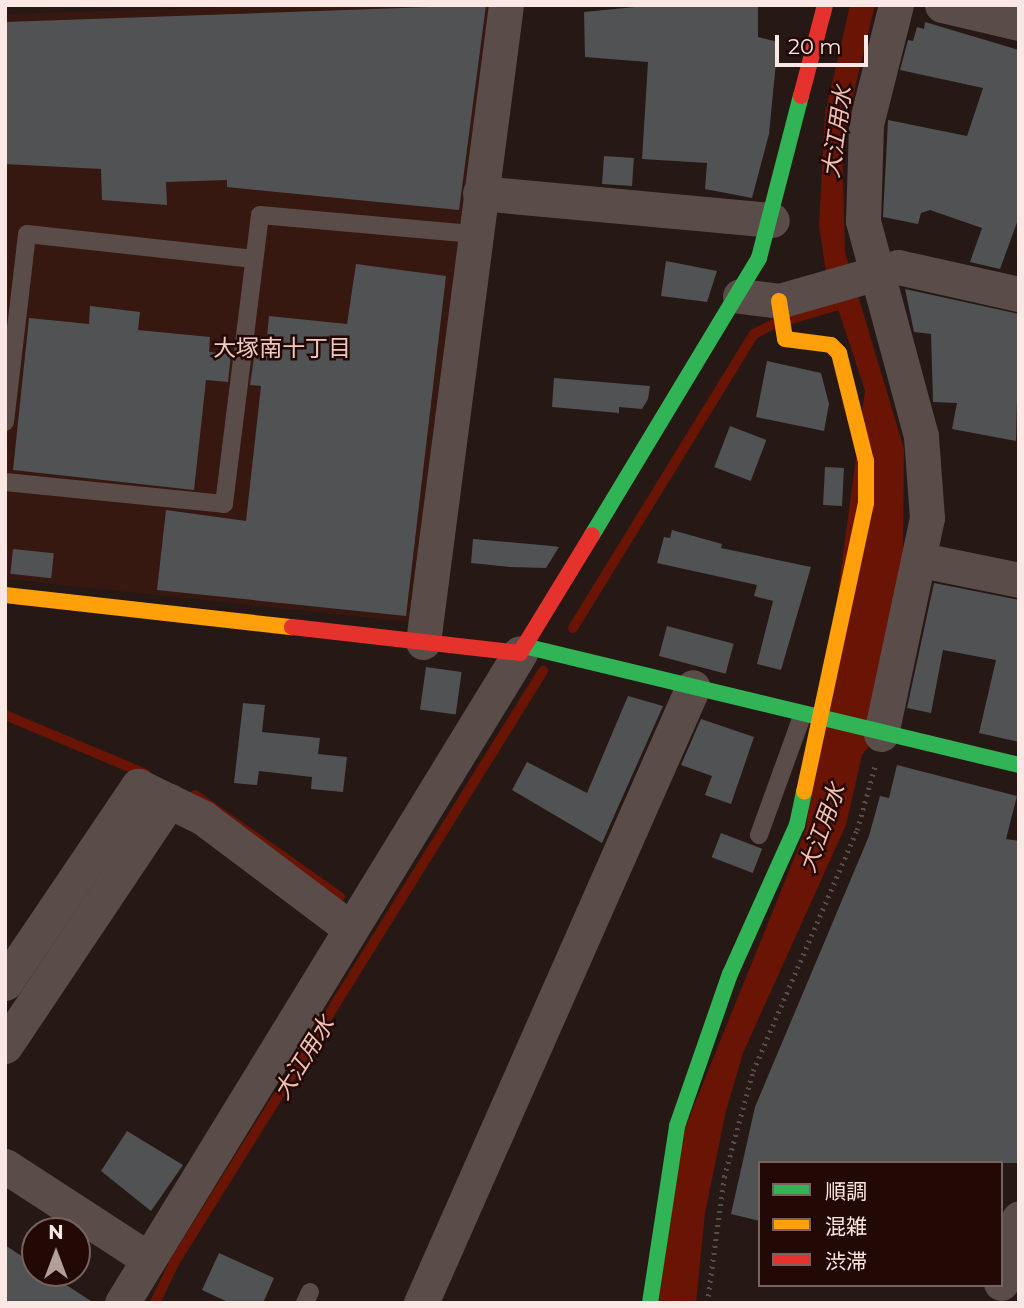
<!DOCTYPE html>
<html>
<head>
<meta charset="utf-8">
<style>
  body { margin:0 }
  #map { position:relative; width:1024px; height:1308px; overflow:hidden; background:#261814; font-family:Montserrat,"Noto Sans JP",sans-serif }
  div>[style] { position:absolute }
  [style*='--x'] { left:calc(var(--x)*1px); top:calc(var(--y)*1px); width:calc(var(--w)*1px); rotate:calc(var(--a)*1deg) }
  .built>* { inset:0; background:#371811 }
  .water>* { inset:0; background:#691405 }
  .stream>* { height:10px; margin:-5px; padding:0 5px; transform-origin:5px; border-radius:5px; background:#691405 }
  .building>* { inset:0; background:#515253; transform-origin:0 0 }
  .path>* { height:4.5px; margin-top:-2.25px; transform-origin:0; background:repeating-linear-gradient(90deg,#574d4a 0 2px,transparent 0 7px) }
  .lane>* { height:18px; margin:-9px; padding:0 9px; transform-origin:9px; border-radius:9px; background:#594c49 }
  .street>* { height:35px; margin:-17.5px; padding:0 17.5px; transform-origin:17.5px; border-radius:17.5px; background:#594c49 }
  .fast>* { height:16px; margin:-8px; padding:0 8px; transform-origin:8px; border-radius:8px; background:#30b455 }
  .slow>* { height:16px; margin:-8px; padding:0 8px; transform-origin:8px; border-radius:8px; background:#ff9f0a }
  .jam>* { height:16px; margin:-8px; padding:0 8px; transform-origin:8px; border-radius:8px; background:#e5322d }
  span { translate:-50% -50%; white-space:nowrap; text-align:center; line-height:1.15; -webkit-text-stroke:5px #230905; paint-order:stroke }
  .water-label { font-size:23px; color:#f4c0b4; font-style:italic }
  .neighbourhood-label { font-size:23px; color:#f0cac1 }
  .frame { position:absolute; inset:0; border:7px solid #fbe7e3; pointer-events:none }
  .legend { position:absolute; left:758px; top:1161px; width:245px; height:126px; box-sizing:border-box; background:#230905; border:2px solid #79625e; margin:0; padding:9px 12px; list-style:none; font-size:21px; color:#fbe7e3 }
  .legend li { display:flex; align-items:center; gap:14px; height:35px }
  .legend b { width:35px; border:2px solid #79625e }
  .north { position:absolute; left:21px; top:1217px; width:70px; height:70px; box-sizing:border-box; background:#230905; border:2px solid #79625e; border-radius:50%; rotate:0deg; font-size:19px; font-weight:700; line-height:28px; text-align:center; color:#fbe7e3 }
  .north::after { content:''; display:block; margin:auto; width:24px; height:32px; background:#b09f9b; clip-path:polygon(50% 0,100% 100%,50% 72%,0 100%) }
  .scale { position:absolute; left:775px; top:35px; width:93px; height:32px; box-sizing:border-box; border:4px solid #fbe7e3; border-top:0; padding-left:9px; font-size:21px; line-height:24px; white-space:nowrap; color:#fbe7e3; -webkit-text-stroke:5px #230905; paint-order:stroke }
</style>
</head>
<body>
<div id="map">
  <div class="built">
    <i style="clip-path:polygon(300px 5px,489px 5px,409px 622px,5px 579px,5px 14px)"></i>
  </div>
  <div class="water">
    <i style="clip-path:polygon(850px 5px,875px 5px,842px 142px,845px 252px,904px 449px,903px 548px,869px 746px,862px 755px,846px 825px,743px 1053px,726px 1111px,705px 1213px,696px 1303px,658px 1303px,683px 1133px,806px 829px,865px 391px,826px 272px,819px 226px,825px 114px)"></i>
  </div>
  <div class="stream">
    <i style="--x:788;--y:320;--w:59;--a:-16.6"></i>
    <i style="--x:573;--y:628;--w:345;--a:-58.4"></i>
    <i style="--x:754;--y:334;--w:22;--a:-27"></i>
    <i style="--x:5;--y:715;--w:153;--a:22.7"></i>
    <i style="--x:195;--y:795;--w:177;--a:35.1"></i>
    <i style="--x:155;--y:1303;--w:44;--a:-64.6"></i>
    <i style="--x:174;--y:1263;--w:698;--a:-58.06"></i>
  </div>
  <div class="building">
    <i style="clip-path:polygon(486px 5px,459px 210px,227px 187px,227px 180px,166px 182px,167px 205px,102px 200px,101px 169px,5px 164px,5px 22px)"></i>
    <i style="clip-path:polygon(655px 5px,758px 5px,758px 37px,778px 42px,769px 134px,752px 198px,705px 189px,707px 163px,642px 159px,648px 62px,585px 57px,584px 12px)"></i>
    <i style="clip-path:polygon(925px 22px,1019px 50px,1019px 217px,1000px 269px,970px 262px,982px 228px,930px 210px,921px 213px,918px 224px,883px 217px,888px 120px,967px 136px,983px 88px,900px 70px,908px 40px,913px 41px,917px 27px,924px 29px)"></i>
    <i style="left:604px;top:156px;width:30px;height:28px;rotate:4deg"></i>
    <i style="clip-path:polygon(666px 261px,717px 271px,707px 302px,661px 296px)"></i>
    <i style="clip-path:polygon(356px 264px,446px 276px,406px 616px,157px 590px,166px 510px,246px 521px,261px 386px,250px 385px,254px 357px,265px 358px,269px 316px,347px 324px)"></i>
    <i style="clip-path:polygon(905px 289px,1019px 314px,1016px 441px,952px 429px,957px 403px,933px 402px,931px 334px,914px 332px)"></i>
    <i style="clip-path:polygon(90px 306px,140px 312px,138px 330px,210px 337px,209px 352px,231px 354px,228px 382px,206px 380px,194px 490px,13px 470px,29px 318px,89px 324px)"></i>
    <i style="clip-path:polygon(767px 361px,821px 373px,829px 404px,824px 431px,756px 417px)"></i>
    <i style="clip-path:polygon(554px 378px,650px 386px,648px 399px,642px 409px,619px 407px,619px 413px,552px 407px)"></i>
    <i style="left:730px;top:426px;width:39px;height:44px;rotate:21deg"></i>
    <i style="left:825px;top:467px;width:19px;height:38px;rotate:3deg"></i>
    <i style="clip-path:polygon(672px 530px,722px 544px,721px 548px,811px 567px,781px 670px,757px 664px,773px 601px,754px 596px,757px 585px,657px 563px,664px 537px,670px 538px)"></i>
    <i style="clip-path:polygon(473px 539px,552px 546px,559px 547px,546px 568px,510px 567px,471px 563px)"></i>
    <i style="left:13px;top:549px;width:41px;height:25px;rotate:6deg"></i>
    <i style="clip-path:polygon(934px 583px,1019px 600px,1019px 742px,979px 733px,996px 660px,943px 650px,931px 713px,907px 708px)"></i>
    <i style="left:667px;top:626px;width:69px;height:31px;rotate:15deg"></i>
    <i style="left:426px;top:667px;width:36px;height:43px;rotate:8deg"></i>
    <i style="clip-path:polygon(628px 696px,663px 706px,602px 843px,512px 790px,527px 762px,587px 793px)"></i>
    <i style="clip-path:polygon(243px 703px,265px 705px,262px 732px,320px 738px,318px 754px,347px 757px,343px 792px,311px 789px,312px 777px,259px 771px,257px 785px,234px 783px)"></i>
    <i style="clip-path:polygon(701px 719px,754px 737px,731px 804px,705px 795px,712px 776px,681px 765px)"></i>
    <i style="clip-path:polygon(897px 765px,1017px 796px,1006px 839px,1019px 841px,1019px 1163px,760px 1163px,760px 1221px,731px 1214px,755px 1107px,869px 836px,880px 796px,889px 798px)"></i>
    <i style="left:721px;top:833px;width:44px;height:26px;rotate:21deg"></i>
    <i style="clip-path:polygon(127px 1131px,183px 1165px,151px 1211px,101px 1171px)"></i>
    <i style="clip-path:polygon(5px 1245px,35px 1265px,35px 1273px,48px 1273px,94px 1303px,5px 1303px)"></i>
    <i style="clip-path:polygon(219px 1253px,274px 1278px,263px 1303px,230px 1303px,202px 1290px)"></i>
  </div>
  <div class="path">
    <i style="--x:707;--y:1303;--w:127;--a:-82.3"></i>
    <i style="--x:724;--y:1177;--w:110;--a:-74.7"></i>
    <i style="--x:753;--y:1071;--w:262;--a:-66.7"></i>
    <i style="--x:857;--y:830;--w:66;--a:-74.3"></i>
  </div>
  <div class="lane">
    <i style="--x:5;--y:422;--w:189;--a:-83.3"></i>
    <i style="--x:27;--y:234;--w:228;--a:6.3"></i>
    <i style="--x:5;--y:482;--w:220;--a:5.7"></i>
    <i style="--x:224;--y:504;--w:291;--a:-82.9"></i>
    <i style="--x:260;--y:215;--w:215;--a:5.1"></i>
    <i style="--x:759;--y:835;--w:127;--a:-70.1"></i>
    <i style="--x:305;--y:1303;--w:12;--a:-66"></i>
  </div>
  <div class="street">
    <i style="--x:942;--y:5;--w:79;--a:13.2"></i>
    <i style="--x:480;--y:193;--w:293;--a:5.3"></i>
    <i style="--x:740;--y:296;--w:39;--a:7"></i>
    <i style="--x:779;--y:301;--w:124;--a:-15.9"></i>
    <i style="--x:898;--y:267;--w:124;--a:12.6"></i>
    <i style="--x:921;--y:560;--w:100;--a:11.5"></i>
    <i style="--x:423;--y:642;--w:642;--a:-82.58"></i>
    <i style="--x:881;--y:734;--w:221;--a:-78"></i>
    <i style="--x:927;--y:518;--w:82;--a:-94.2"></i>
    <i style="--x:921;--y:436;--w:223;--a:-105.1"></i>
    <i style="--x:863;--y:221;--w:97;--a:-88.2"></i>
    <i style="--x:866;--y:124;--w:123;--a:-75.9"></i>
    <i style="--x:5;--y:983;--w:238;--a:-56"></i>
    <i style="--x:138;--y:786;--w:34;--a:26"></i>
    <i style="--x:5;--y:1046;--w:295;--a:-56.2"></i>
    <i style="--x:169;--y:801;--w:37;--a:26"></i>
    <i style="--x:202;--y:817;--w:186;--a:36.9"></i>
    <i style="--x:5;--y:1166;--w:171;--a:33"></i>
    <i style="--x:1001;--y:1283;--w:67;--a:-74.5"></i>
    <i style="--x:122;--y:1303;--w:762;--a:-58.52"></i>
    <i style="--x:421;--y:1303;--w:673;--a:-66.18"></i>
  </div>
  <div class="fast">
    <i style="--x:592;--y:535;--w:323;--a:-58.9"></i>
    <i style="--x:759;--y:258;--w:167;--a:-75.5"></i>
    <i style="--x:524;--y:646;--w:509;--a:13.52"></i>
    <i style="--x:650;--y:1303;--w:179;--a:-81.3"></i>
    <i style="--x:677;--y:1126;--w:161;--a:-70.8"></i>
    <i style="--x:730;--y:974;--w:163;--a:-65.8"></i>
    <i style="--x:797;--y:825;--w:35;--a:-78"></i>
  </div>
  <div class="slow">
    <i style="--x:779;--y:301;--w:38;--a:81"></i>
    <i style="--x:785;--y:339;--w:46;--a:7.4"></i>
    <i style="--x:831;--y:345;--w:11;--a:45"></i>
    <i style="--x:839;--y:353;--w:111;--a:76"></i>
    <i style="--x:866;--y:461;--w:42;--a:90"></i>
    <i style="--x:866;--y:503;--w:295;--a:102.1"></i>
    <i style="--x:5;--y:595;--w:289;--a:6.4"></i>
  </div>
  <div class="jam">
    <i style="--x:801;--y:96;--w:94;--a:-75.2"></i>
    <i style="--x:292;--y:627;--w:229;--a:6.5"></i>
    <i style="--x:520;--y:653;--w:138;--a:-58.6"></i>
  </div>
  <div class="water-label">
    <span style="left:837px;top:132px;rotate:-82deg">大江用水</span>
    <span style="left:822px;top:828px;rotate:-70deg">大江用水</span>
    <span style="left:304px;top:1058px;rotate:-58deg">大江用水</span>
  </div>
  <div class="neighbourhood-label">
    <span style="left:282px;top:348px">大塚南十丁目</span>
  </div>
  <div class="frame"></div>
  <ul class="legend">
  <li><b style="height:9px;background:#30b455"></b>順調</li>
  <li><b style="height:9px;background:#ff9f0a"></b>混雑</li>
  <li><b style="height:9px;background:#e5322d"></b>渋滞</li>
  </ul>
  <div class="north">N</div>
  <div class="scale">20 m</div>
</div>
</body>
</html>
